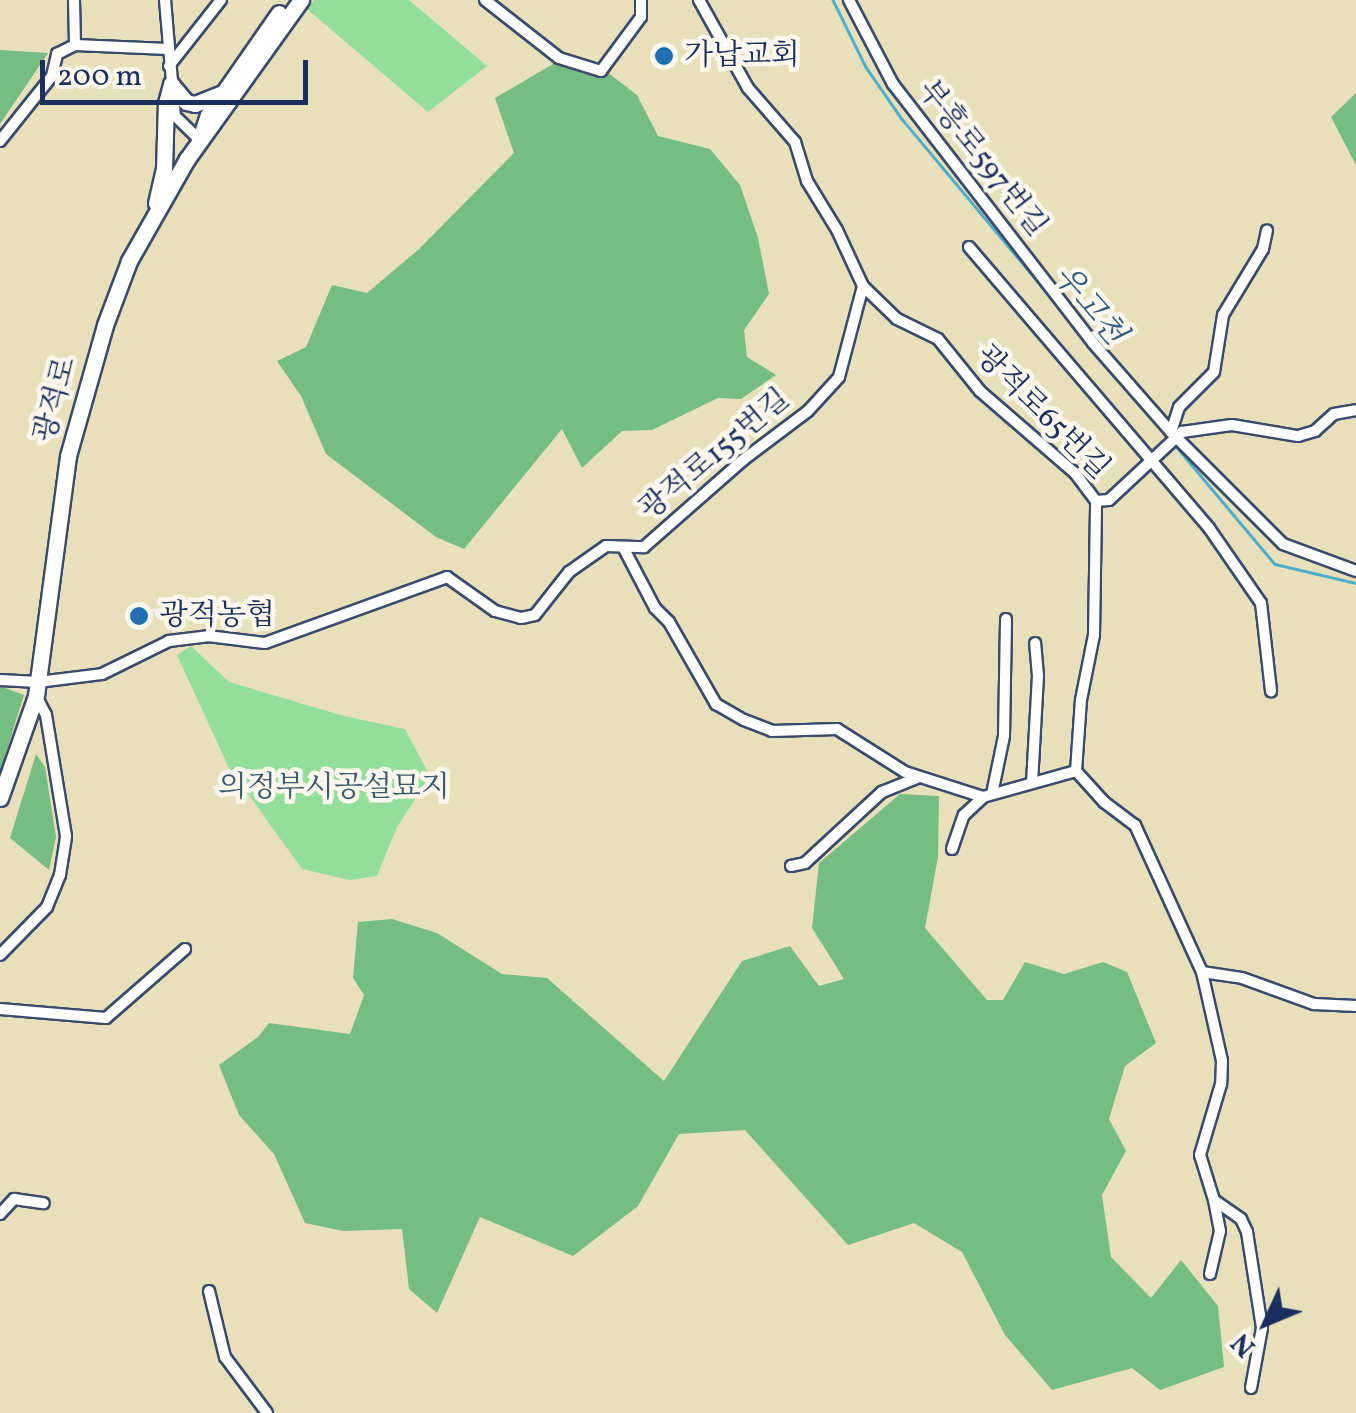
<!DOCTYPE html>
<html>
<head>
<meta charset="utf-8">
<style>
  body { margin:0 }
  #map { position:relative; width:1356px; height:1413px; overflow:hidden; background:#e8e0ba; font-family:Vollkorn,"Noto Serif KR",serif }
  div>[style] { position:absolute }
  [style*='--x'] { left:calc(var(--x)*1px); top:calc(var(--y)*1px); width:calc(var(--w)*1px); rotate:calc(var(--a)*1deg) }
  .green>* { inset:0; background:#93de9b }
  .forest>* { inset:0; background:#76bd83 }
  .stream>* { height:2.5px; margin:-1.25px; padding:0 1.25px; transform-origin:1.25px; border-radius:1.25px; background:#4daecc }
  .roads { filter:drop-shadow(2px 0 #3a4a6c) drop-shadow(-2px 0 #3a4a6c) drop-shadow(0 2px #3a4a6c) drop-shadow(0 -2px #3a4a6c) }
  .minor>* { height:10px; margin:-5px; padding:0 5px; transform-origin:5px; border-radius:5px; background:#fff }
  .secondary>* { height:15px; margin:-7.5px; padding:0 7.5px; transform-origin:7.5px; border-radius:7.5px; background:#fff }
  .dots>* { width:28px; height:28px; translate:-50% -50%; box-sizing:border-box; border:5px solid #fbf7ec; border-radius:50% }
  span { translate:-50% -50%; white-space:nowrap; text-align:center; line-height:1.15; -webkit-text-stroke:9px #fbf7ec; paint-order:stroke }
  .poi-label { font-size:30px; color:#1b2f5e }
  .left { translate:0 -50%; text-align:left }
  .street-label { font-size:30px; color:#1b2f5e }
  .park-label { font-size:30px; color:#395b6d }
  .water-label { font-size:32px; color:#2c5b84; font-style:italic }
  .north { position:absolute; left:1216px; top:1273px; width:100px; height:100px; -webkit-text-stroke:8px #fbf7ec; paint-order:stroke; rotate:226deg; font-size:28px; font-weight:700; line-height:40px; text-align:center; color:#1b2f5e }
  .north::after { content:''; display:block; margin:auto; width:35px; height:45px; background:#1b2f5e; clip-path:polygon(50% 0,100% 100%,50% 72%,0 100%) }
  .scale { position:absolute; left:40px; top:60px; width:268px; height:45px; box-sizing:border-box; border:5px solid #1b2f5e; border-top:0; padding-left:12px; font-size:30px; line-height:35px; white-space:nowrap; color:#1b2f5e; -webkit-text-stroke:8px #fbf7ec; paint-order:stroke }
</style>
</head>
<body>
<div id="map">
  <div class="green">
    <i style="clip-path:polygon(314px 0,409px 0,487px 66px,428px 112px,307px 9px)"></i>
    <i style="clip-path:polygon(191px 646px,229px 682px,344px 716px,405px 729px,430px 776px,397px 827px,377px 876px,350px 880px,302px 869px,228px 766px,177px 655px)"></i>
  </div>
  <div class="forest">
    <i style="clip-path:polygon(0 50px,48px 53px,0 124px)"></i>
    <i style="clip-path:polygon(553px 64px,607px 72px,637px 95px,658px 136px,710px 149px,740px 185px,758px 238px,769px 294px,744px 330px,747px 357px,776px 375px,741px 399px,718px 398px,652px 430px,622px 431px,582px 468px,562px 429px,464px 549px,436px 537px,326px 454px,301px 396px,277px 361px,306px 347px,332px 285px,367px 293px,419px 249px,514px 153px,495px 98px)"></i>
    <i style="clip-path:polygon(1356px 93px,1356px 165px,1331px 117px)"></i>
    <i style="clip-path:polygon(0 686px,24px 695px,0 772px)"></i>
    <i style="clip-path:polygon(36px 754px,45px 767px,56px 837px,49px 870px,10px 838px)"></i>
    <i style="clip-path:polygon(900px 794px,939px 796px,938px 857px,925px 928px,987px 1000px,1003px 1000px,1025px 962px,1064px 974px,1103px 962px,1127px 972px,1156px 1043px,1125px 1066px,1109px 1119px,1126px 1151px,1102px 1195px,1111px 1257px,1151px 1298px,1181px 1260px,1218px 1306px,1224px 1367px,1160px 1390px,1132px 1368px,1052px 1390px,1005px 1335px,962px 1252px,914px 1223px,848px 1245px,745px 1130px,679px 1134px,638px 1206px,573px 1256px,480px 1217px,437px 1313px,409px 1289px,402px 1229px,343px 1231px,305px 1223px,274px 1154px,239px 1115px,219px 1065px,258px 1037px,269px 1023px,350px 1034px,364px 995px,353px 978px,358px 922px,392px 919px,437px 933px,502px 974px,547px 978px,664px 1081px,742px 961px,790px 946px,819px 986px,844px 979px,812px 928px,819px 863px)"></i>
  </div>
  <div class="stream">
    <i style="--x:833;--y:0;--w:75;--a:63.8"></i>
    <i style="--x:866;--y:67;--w:63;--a:55.3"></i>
    <i style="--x:902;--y:119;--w:232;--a:50.1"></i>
    <i style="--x:1175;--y:445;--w:155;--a:50"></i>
    <i style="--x:1275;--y:564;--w:83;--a:13.2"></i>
  </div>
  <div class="roads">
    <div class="minor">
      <i style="--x:74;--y:0;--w:45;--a:88.7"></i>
      <i style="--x:165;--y:0;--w:116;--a:85.1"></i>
      <i style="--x:175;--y:116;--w:35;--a:44"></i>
      <i style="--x:485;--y:0;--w:94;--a:38.1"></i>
      <i style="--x:559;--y:58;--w:44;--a:17.2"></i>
      <i style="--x:601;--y:71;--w:67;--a:-53.5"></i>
      <i style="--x:641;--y:17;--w:17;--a:-90"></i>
      <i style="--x:849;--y:0;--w:95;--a:62.4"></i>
      <i style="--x:893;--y:84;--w:327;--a:52.3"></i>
      <i style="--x:1093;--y:343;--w:118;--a:48.8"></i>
      <i style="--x:1171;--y:432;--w:158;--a:45"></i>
      <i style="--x:1283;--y:544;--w:78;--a:20.3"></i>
      <i style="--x:75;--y:45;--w:93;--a:2.5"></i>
      <i style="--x:169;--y:66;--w:84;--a:-51.8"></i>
      <i style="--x:0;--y:141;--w:83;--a:-51.3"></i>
      <i style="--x:52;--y:76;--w:23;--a:-77"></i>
      <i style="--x:57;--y:54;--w:20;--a:-27"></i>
      <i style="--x:969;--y:247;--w:370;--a:49.5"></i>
      <i style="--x:1209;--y:528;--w:91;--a:55.3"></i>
      <i style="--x:1261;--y:603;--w:89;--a:83.5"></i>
      <i style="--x:1171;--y:432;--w:26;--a:-72"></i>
      <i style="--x:1179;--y:407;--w:49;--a:-45"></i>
      <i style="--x:1214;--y:372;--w:58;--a:-81"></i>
      <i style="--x:1223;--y:315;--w:77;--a:-58.8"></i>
      <i style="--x:1263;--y:249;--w:19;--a:-78"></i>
      <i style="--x:1096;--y:501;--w:13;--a:-4"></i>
      <i style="--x:1109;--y:500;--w:100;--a:-43"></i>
      <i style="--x:1182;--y:432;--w:50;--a:-8"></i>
      <i style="--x:1232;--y:425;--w:67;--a:9.5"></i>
      <i style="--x:1298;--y:436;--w:18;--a:-16"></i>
      <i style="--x:1315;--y:431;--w:25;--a:-42"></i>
      <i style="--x:1334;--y:414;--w:22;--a:-10"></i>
      <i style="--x:623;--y:547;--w:69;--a:62.3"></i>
      <i style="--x:655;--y:608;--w:20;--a:45"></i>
      <i style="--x:669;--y:622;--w:95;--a:60.2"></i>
      <i style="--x:716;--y:704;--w:32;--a:30"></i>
      <i style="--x:744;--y:720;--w:30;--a:21"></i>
      <i style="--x:772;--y:731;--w:65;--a:-1.8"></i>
      <i style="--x:837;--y:729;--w:80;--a:32.3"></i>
      <i style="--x:905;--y:772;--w:82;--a:17.8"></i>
      <i style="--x:983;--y:797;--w:97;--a:-15.6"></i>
      <i style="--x:1076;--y:771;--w:71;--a:-86"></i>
      <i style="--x:1081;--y:700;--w:66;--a:-78.7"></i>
      <i style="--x:1094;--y:635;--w:134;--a:-89.1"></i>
      <i style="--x:1096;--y:501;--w:34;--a:-127"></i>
      <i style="--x:1076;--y:474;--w:127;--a:-139.2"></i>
      <i style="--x:980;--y:391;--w:67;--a:-128.9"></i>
      <i style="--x:938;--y:339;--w:46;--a:-154"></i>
      <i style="--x:897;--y:319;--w:47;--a:-135.9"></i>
      <i style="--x:863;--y:286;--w:62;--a:-114.9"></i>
      <i style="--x:837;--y:230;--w:57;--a:-121.5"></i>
      <i style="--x:807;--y:181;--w:41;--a:-107.1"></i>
      <i style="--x:795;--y:142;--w:72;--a:-131"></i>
      <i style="--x:748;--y:88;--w:101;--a:-119.1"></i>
      <i style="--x:0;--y:680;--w:38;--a:3"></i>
      <i style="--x:38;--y:682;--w:64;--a:-7.1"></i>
      <i style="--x:102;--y:674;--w:75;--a:-26.2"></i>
      <i style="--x:169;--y:641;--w:39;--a:-7"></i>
      <i style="--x:208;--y:636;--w:57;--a:7"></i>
      <i style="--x:265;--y:643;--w:194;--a:-19.9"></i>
      <i style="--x:447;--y:577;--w:59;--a:35.3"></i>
      <i style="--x:495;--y:611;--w:27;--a:15"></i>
      <i style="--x:521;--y:618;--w:14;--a:-12"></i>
      <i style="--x:535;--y:615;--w:55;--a:-51.7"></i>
      <i style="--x:569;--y:572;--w:45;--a:-35.1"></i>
      <i style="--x:606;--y:546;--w:38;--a:2"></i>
      <i style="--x:644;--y:547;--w:132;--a:-41.3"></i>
      <i style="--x:743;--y:460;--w:81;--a:-37"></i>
      <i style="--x:808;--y:411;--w:46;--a:-47.6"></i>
      <i style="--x:839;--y:377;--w:94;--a:-75.2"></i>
      <i style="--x:1076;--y:771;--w:42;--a:47.9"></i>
      <i style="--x:1104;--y:802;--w:39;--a:37"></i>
      <i style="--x:1135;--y:825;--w:162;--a:65.5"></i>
      <i style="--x:1202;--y:972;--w:91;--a:77.3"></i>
      <i style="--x:1222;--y:1061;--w:23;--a:92"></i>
      <i style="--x:1221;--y:1084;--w:74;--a:106.5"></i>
      <i style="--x:1200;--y:1155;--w:47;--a:72.7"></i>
      <i style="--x:1214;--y:1200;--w:33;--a:35"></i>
      <i style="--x:1241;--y:1219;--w:14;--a:65"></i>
      <i style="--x:1247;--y:1232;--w:97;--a:81.1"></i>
      <i style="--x:1262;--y:1328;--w:61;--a:100.4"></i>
      <i style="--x:1032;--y:783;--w:107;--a:-86.8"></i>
      <i style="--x:1038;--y:676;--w:33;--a:-95"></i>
      <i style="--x:992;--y:794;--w:59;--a:-78.3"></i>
      <i style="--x:1004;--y:736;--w:117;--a:-89"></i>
      <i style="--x:952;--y:849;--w:36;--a:-71"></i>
      <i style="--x:964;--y:815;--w:26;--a:-43"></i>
      <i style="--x:791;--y:866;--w:14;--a:-12"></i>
      <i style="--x:805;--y:863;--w:105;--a:-42.7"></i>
      <i style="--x:882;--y:792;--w:40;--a:-22"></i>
      <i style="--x:0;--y:955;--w:67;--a:-45.6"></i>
      <i style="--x:47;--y:907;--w:35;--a:-68"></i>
      <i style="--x:60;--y:875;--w:39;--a:-81"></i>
      <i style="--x:66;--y:836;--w:123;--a:-99.4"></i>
      <i style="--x:46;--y:715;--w:20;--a:-117"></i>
      <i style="--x:1202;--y:972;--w:40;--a:8.5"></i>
      <i style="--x:1242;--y:978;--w:77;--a:19.9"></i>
      <i style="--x:1314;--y:1004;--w:42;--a:2.7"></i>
      <i style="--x:0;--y:1009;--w:106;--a:4.9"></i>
      <i style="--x:106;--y:1018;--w:105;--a:-41.1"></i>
      <i style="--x:0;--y:1214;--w:21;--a:-47"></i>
      <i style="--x:14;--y:1199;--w:30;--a:8"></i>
      <i style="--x:1210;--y:1274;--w:44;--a:-76.9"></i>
      <i style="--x:1220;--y:1231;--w:32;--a:-101"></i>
      <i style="--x:209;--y:1291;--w:68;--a:76.4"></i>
      <i style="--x:225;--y:1357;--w:70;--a:53.1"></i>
    </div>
    <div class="secondary">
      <i style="--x:171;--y:84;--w:23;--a:50"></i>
      <i style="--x:186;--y:102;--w:9;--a:13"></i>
      <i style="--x:195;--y:104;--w:27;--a:-22"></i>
      <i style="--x:201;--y:136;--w:22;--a:-72"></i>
      <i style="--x:208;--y:115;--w:124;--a:-55.2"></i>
      <i style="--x:156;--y:203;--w:35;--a:-77"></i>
      <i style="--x:164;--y:169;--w:66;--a:-88.3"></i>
      <i style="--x:166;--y:103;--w:20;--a:-75"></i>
      <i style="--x:0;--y:798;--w:108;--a:-70.6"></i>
      <i style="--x:36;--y:696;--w:242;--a:-82.4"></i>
      <i style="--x:68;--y:456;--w:136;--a:-74.2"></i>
      <i style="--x:105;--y:325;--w:68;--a:-69.4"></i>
      <i style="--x:129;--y:261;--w:117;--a:-60.4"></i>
      <i style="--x:187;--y:159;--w:196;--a:-54.4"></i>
    </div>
  </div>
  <div class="dots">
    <i style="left:664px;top:56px;background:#1f6fb2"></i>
    <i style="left:139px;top:616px;background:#1f6fb2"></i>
  </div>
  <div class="poi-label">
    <span class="left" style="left:684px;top:56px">가납교회</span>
    <span class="left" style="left:159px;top:616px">광적농협</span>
  </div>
  <div class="street-label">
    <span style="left:982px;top:159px;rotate:52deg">부흥로597번길</span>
    <span style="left:56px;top:400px;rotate:-75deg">광적로</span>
    <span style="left:1042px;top:413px;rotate:45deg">광적로65번길</span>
    <span style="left:715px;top:455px;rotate:-40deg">광적로155번길</span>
  </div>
  <div class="park-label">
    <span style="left:334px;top:788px">의정부시공설묘지</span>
  </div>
  <div class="water-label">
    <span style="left:1088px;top:306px;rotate:50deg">우고천</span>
  </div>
  <div class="north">N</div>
  <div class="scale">200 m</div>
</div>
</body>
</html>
